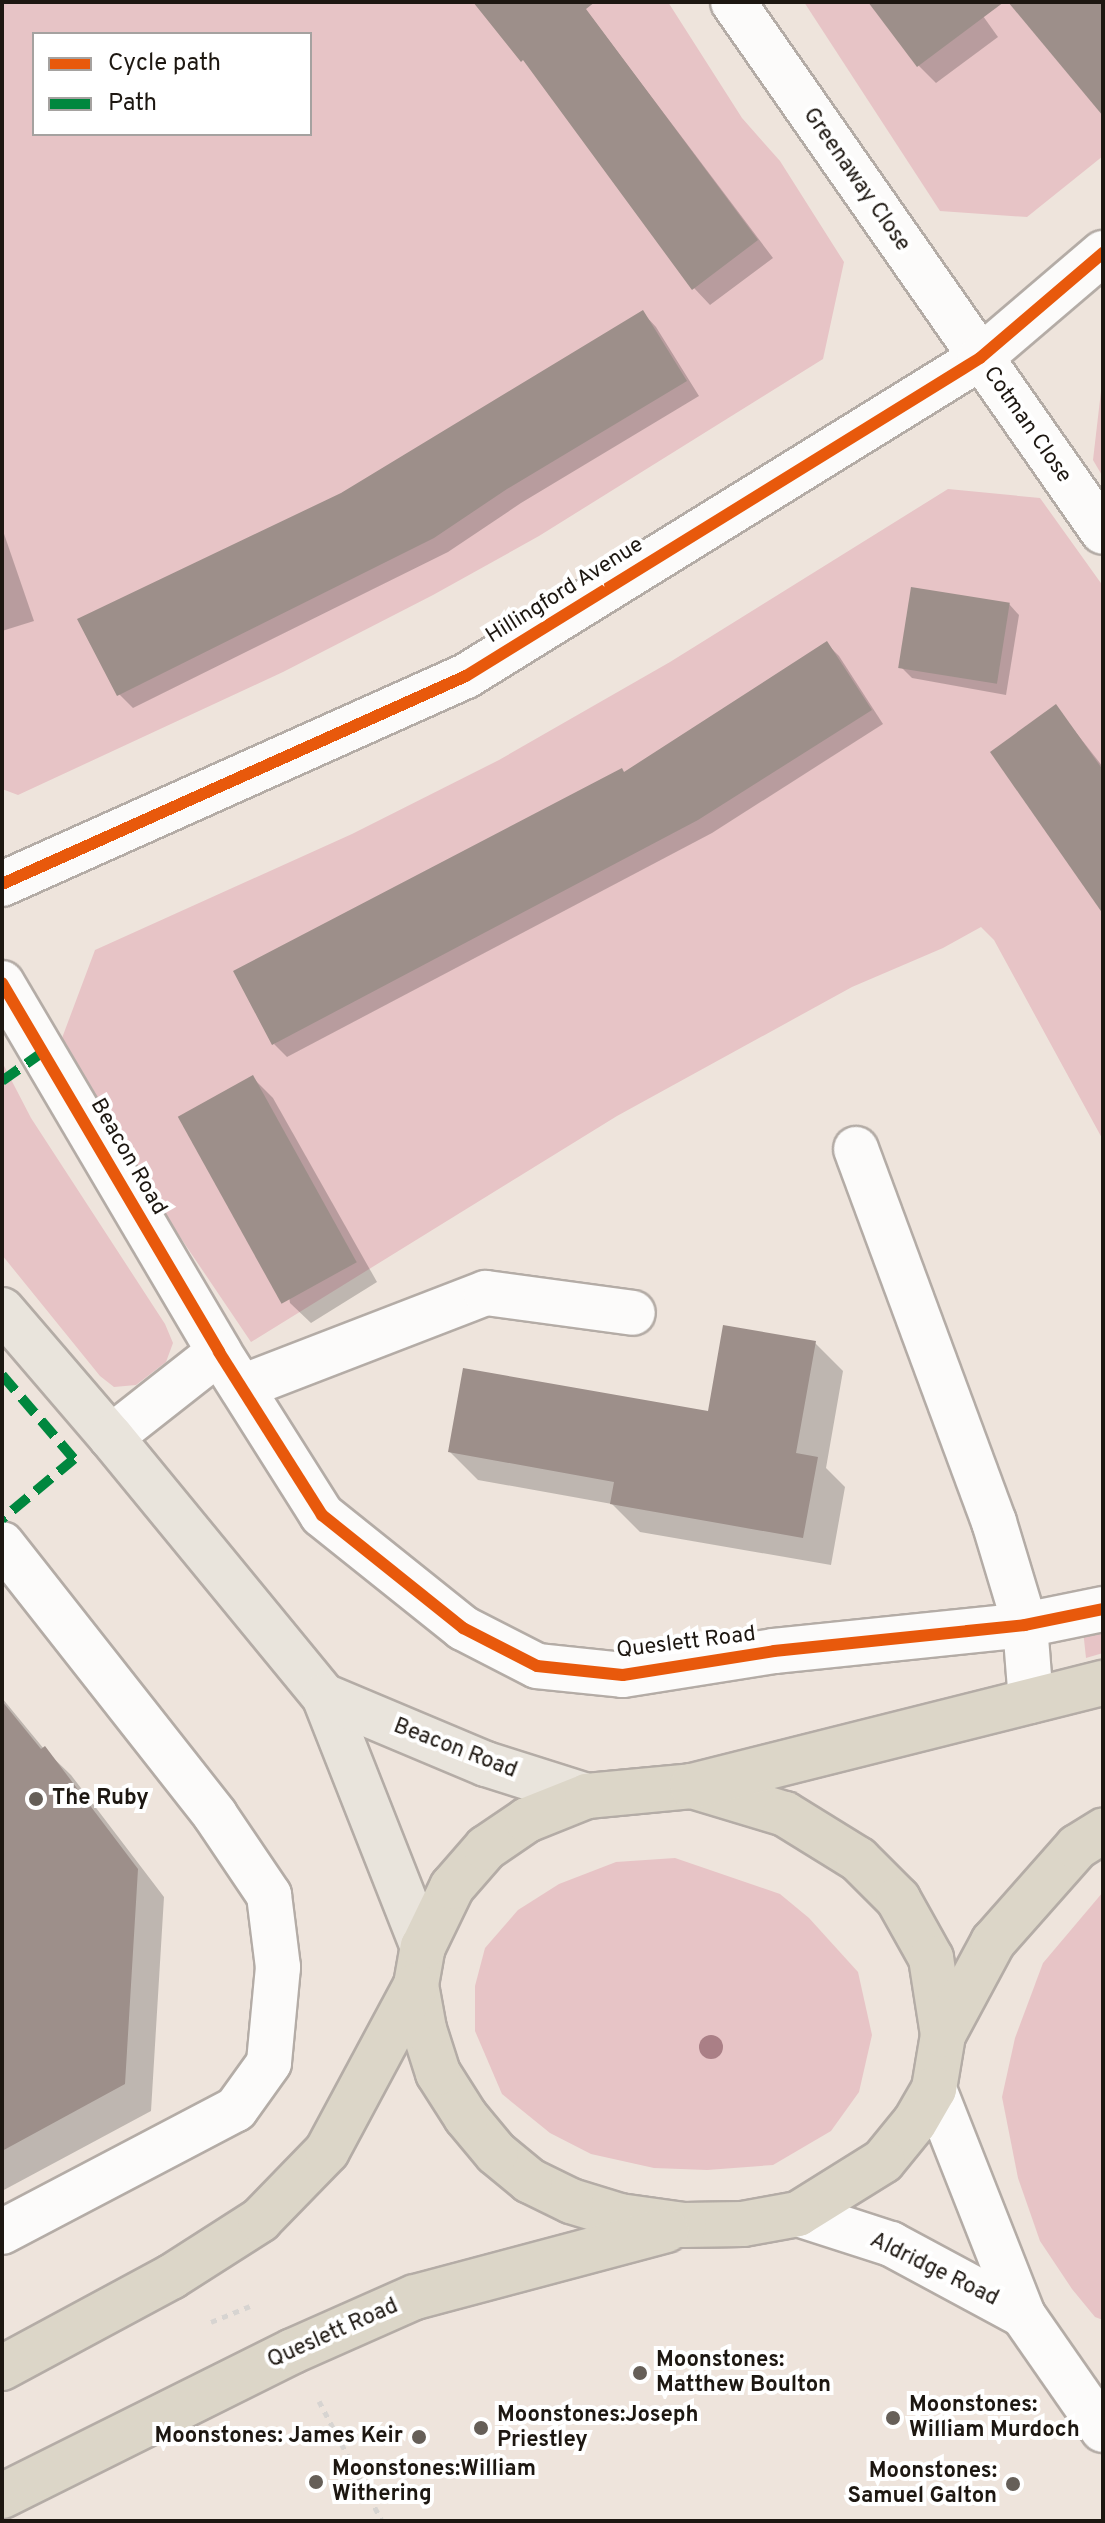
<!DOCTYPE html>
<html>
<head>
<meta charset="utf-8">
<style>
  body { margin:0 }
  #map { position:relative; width:1105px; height:2523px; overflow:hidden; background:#eee4dc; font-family:Overpass,sans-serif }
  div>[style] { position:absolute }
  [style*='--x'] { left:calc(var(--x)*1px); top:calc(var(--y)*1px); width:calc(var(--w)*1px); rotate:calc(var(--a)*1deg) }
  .green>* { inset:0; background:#e7c4c6 }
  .shadow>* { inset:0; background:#0003 }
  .building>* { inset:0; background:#9d8f8a; transform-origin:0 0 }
  .path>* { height:5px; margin-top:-2.5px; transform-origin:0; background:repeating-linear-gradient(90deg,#d7d4d1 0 6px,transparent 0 12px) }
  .roads { filter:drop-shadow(2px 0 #b4aca6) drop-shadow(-2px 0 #b4aca6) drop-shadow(0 2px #b4aca6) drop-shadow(0 -2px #b4aca6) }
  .minor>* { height:44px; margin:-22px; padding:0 22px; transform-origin:22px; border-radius:22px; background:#fcfbfa }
  .major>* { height:44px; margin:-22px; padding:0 22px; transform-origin:22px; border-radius:22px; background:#e9e4dc }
  .highway>* { height:44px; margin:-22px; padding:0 22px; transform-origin:22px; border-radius:22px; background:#dcd6c8 }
  .quiet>* { height:10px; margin-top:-5px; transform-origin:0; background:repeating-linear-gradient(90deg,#00873e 0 20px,transparent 0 30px) }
  .cycleway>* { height:12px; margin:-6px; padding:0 6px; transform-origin:6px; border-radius:6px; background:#e8590c }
  .trees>* { width:24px; height:24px; margin:-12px; border-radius:50%; background:#aa7f86 }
  .dots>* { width:22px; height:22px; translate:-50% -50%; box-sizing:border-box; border:4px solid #fff; border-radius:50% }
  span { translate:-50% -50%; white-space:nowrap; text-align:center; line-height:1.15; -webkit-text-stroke:8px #fff; paint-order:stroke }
  .street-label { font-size:22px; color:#1d1711 }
  .poi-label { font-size:22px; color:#1d1711; font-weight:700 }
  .left { translate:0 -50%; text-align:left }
  .right { translate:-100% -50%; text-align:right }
  .frame { position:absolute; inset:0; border:4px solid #1d1711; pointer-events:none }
  .legend { position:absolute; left:32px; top:32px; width:280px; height:104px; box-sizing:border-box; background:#fff; border:2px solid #a5a2a0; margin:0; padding:10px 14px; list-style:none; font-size:24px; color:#1d1711 }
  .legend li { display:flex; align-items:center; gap:16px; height:40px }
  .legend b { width:40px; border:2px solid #a5a2a0 }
</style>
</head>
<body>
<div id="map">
  <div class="green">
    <i style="clip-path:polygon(evenodd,2px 2px,668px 2px,742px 118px,780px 161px,844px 262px,823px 359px,539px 536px,433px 595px,283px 672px,18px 795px,2px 789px,2px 2px,34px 34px,310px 34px,310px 134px,34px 134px,34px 34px)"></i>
    <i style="clip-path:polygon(804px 2px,1103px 2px,1103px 156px,1027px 217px,940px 211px)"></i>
    <i style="clip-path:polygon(1103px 374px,1103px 477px,1093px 460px)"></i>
    <i style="clip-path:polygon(948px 489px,1040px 498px,1103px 586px,1103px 1140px,994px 940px,981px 927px,943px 948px,852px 987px,617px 1116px,251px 1342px,151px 1194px,67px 1053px,62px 1038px,95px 950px,352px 834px,499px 760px,670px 662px)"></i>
    <i style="clip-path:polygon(2px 1062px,31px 1118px,165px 1324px,173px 1343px,166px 1362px,136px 1385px,114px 1387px,100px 1376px,2px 1255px)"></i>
    <i style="clip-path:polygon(1103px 1624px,1103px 1653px,1086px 1658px,1083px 1630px)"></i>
    <i style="clip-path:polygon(675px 1858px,780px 1894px,809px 1918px,858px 1972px,872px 2035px,859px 2092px,831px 2131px,773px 2165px,707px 2170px,654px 2168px,591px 2154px,550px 2133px,502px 2094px,475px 2031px,475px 1986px,485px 1948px,518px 1910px,559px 1884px,616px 1862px)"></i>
    <i style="clip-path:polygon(1103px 1892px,1103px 2320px,1095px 2317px,1072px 2289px,1040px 2241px,1018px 2178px,1002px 2097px,1015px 2038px,1043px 1963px)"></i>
  </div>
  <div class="shadow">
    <i style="clip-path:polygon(475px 2px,580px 2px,773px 258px,710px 305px,694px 288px,536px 74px)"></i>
    <i style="clip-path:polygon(872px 2px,973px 2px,998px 37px,936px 83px,919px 66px)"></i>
    <i style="clip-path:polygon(643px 313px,656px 327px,699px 396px,521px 503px,448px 552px,133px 708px,119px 694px)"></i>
    <i style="clip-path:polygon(2px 528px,34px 621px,2px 631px)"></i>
    <i style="clip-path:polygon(1009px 604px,1019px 615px,1006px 695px,912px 678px,902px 668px)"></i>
    <i style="clip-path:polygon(826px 643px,839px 656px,883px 724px,712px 833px,287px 1057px,274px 1044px,625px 774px)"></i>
    <i style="clip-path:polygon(1056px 707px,1103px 767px,1103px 909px)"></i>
    <i style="clip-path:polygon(253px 1078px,273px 1098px,377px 1282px,311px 1323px,290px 1303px)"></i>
    <i style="clip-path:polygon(815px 1343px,843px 1371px,826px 1468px,845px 1487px,831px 1565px,640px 1532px,612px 1504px,478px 1480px,450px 1452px,710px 1413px)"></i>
    <i style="clip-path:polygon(2px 1698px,44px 1749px,71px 1775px,164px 1897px,151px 2111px,2px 2191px)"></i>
  </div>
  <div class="building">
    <i style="clip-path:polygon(473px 2px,595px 2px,586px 9px,758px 240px,692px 290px,523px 60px,521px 62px)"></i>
    <i style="clip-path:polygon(868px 2px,1004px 2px,917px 67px)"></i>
    <i style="clip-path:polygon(1008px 2px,1103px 2px,1103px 116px)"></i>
    <i style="clip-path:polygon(643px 310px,687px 381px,507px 489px,434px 538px,117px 696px,77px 619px,341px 493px)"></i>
    <i style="left:911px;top:587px;width:100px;height:82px;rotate:9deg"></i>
    <i style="clip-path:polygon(827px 641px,872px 710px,698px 820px,272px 1045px,233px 971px,622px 768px,624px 772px)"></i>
    <i style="clip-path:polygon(1056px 704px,1103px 770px,1103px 914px,990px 752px)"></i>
    <i style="left:253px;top:1075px;width:214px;height:86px;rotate:61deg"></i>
    <i style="clip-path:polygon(723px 1325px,816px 1341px,796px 1453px,818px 1457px,803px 1538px,610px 1504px,614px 1482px,448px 1452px,463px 1368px,708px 1411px)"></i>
    <i style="clip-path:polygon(2px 1701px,41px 1749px,45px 1746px,138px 1869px,125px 2084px,2px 2151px)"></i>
  </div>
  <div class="path">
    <i style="--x:211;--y:2322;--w:42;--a:-22.3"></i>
    <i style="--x:319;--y:2401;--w:136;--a:62.3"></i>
  </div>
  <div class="roads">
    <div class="minor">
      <i style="--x:733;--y:2;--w:646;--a:55.08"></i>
      <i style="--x:2;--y:884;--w:508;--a:-24.15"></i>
      <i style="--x:466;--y:676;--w:604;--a:-31.74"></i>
      <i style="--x:980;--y:358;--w:162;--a:-40.5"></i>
      <i style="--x:2;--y:983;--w:428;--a:59.5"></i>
      <i style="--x:219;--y:1352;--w:193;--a:57.7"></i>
      <i style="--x:322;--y:1515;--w:181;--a:38.7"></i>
      <i style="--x:463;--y:1628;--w:83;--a:27.2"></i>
      <i style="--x:537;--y:1666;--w:86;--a:6"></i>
      <i style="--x:623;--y:1675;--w:153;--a:-9"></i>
      <i style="--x:774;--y:1651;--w:252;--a:-5.9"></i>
      <i style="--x:1025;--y:1625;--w:80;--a:-11.6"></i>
      <i style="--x:856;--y:1149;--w:398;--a:69.7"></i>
      <i style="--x:994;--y:1522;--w:108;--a:73.2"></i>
      <i style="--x:1025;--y:1625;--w:76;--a:85.5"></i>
      <i style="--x:242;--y:1387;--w:261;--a:-21.1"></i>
      <i style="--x:486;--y:1293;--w:148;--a:7.7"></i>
      <i style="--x:111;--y:1437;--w:137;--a:-38.2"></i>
      <i style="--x:2;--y:1544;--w:345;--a:51.8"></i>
      <i style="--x:215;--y:1815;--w:97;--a:56"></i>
      <i style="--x:269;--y:1895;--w:73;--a:82.9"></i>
      <i style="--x:278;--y:1967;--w:96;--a:95.4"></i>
      <i style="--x:269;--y:2063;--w:57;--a:125.7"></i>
      <i style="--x:236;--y:2109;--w:264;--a:152.3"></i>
      <i style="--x:934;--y:2089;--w:243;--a:68.5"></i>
      <i style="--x:1023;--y:2315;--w:140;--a:55.2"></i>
      <i style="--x:798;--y:2214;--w:98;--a:17.9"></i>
      <i style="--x:891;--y:2244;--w:150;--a:28.3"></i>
    </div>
    <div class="major">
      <i style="--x:2;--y:1310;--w:167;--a:49.4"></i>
      <i style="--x:111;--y:1437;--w:335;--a:50.6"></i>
      <i style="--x:324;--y:1696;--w:270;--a:68.5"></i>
      <i style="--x:324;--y:1696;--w:176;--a:22.8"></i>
      <i style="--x:486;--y:1764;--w:106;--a:17.6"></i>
    </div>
    <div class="highway">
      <i style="--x:692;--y:1786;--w:97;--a:16.8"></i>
      <i style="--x:785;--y:1814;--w:86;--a:31.7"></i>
      <i style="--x:858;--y:1859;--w:57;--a:45"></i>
      <i style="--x:898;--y:1899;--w:68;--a:60.8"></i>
      <i style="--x:931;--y:1958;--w:78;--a:81.1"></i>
      <i style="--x:943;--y:2035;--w:55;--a:99.5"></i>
      <i style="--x:934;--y:2089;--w:39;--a:120"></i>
      <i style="--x:914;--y:2123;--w:49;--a:129.2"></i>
      <i style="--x:883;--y:2161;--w:100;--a:148.1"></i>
      <i style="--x:798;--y:2214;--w:56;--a:169.7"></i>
      <i style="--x:743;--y:2224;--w:59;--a:179"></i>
      <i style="--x:684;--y:2225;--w:65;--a:-172"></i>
      <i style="--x:620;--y:2216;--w:51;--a:-163"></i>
      <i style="--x:571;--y:2201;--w:46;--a:-154"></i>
      <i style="--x:530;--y:2181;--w:44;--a:-140.5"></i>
      <i style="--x:496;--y:2153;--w:47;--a:-129.8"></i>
      <i style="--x:466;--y:2117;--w:52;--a:-122.5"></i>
      <i style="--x:438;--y:2073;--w:46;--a:-107.7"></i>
      <i style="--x:424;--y:2029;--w:45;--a:-100.3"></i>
      <i style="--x:416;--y:1985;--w:39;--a:-80"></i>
      <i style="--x:423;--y:1947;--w:67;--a:-64.2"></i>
      <i style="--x:452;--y:1887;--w:52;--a:-48.9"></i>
      <i style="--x:486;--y:1848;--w:50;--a:-34.3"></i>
      <i style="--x:527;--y:1820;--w:65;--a:-21.8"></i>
      <i style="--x:587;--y:1796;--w:105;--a:-5.4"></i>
      <i style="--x:692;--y:1786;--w:424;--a:-14.1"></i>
      <i style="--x:943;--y:2035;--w:106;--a:-61.7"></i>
      <i style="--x:993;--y:1942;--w:127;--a:-48.5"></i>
      <i style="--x:1077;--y:1847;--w:31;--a:-32"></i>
      <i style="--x:2;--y:2368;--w:192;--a:-28.3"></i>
      <i style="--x:171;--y:2277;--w:106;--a:-32.6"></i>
      <i style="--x:260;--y:2220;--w:96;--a:-45.8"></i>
      <i style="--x:327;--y:2151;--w:188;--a:-61.8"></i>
      <i style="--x:2;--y:2496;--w:325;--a:-26.5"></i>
      <i style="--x:293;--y:2351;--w:133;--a:-23.9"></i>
      <i style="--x:415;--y:2297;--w:260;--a:-14.9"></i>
    </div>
  </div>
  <div class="quiet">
    <i style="--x:2;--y:1081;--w:50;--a:-35.3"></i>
    <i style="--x:2;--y:1375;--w:111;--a:49.4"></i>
    <i style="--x:74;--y:1459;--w:94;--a:140.2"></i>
  </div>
  <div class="cycleway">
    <i style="--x:2;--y:884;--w:508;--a:-24.15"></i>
    <i style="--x:466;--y:676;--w:604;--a:-31.74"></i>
    <i style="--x:980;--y:358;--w:162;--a:-40.5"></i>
    <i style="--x:2;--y:983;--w:428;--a:59.5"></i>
    <i style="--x:219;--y:1352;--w:193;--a:57.7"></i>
    <i style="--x:322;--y:1515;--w:181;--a:38.7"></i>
    <i style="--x:463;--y:1628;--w:83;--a:27.2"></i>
    <i style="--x:537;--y:1666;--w:86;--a:6"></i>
    <i style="--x:623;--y:1675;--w:153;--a:-9"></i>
    <i style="--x:774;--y:1651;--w:252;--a:-5.9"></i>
    <i style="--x:1025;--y:1625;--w:80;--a:-11.6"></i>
  </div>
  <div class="trees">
    <i style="left:711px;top:2047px"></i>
  </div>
  <div class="dots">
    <i style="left:36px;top:1799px;background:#665f58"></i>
    <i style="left:640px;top:2373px;background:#665f58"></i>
    <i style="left:893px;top:2418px;background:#665f58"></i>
    <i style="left:481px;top:2428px;background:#665f58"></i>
    <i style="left:419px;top:2437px;background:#665f58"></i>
    <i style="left:316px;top:2482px;background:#665f58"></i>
    <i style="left:1013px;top:2484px;background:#665f58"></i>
  </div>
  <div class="street-label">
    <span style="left:856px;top:180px;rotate:55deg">Greenaway Close</span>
    <span style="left:1027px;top:425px;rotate:55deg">Cotman Close</span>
    <span style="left:565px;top:591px;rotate:-32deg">Hillingford Avenue</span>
    <span style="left:128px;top:1157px;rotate:60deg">Beacon Road</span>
    <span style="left:686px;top:1643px;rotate:-7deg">Queslett Road</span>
    <span style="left:455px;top:1749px;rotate:21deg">Beacon Road</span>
    <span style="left:934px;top:2270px;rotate:26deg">Aldridge Road</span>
    <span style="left:333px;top:2334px;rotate:-24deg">Queslett Road</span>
  </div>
  <div class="poi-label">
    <span class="left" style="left:52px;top:1799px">The Ruby</span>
    <span class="left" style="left:656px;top:2373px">Moonstones:<br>Matthew Boulton</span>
    <span class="left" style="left:909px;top:2418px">Moonstones:<br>William Murdoch</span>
    <span class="left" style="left:497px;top:2428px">Moonstones:Joseph<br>Priestley</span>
    <span class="right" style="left:403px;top:2437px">Moonstones: James Keir</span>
    <span class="left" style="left:332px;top:2482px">Moonstones:William<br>Withering</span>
    <span class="right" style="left:997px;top:2484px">Moonstones:<br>Samuel Galton</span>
  </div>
  <div class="frame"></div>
  <ul class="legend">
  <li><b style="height:10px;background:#e8590c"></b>Cycle path</li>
  <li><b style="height:10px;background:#00873e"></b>Path</li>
  </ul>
</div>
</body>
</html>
